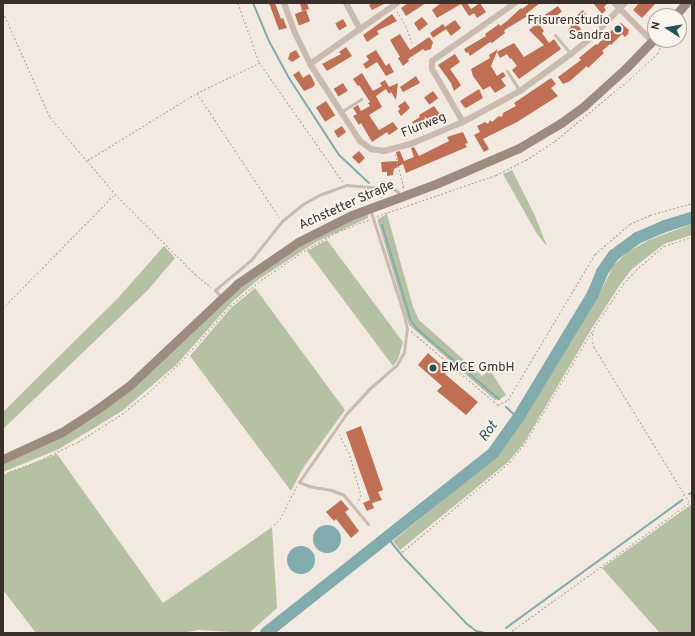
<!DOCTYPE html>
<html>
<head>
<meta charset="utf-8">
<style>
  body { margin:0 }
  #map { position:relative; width:695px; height:636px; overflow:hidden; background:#f2eae1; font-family:Overpass,sans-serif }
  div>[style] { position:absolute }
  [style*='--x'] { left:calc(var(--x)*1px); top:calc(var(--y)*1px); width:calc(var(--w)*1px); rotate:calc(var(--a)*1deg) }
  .green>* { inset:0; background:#b6c0a2 }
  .water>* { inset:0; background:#82abad }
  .round { border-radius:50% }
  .stream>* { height:2px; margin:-1px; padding:0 1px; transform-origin:1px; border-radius:1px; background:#82abad }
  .river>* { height:12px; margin:-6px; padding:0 6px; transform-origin:6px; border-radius:6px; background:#82abad }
  .building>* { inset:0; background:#be6f54; transform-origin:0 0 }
  .path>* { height:1px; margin-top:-0.5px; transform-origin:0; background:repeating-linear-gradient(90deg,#b6a598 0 2px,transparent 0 4px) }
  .lane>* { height:3px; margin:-1.5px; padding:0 1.5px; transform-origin:1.5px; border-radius:1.5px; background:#cabbae }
  .street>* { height:6px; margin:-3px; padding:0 3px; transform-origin:3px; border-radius:3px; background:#cabbae }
  .secondary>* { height:9px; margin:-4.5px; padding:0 4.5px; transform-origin:4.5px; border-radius:4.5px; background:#9d8b7f }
  .dots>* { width:11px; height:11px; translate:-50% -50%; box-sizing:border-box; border:2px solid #faf4ee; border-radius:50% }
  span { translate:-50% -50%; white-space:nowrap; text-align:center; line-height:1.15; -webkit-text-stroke:3.5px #faf4ee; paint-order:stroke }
  .poi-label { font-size:13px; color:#39302c }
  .right { translate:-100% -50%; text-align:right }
  .left { translate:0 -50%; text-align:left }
  .street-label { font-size:13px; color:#39302c }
  .water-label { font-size:14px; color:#235358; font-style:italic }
  .frame { position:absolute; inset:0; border:4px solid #39302c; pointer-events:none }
  .north { position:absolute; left:647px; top:8px; width:40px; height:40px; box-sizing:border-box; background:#faf4ee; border:1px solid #ada6a0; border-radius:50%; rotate:282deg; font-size:11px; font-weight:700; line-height:16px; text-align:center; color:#39302c }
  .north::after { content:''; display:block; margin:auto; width:14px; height:18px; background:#235358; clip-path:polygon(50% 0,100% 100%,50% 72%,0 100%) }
</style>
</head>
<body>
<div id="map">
  <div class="green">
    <i style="clip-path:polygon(512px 170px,535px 216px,547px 246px,537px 234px,503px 174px)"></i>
    <i style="clip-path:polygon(365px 214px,368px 215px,368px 218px,316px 242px,259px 279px,232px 302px,177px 364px,122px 411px,59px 449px,3px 472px,3px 463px,32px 451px,83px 422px,250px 279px,307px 241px)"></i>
    <i style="clip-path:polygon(387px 214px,413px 307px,419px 320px,482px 376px,490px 370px,506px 395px,500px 399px,495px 400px,409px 325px,378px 222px,378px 219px)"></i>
    <i style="clip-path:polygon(692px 224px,692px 235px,664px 244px,632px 269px,621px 283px,592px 328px,524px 443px,508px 462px,400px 550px,393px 541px,480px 470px,498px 453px,517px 429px,561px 353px,595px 302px,614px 265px,628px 252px,649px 240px)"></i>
    <i style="clip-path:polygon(327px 240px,403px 342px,398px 359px,393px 366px,307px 251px)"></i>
    <i style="clip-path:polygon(164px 246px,175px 258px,148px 290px,3px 429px,3px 412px,119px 297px)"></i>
    <i style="clip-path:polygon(255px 288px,345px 410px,303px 468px,291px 491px,190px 356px,230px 309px)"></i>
    <i style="clip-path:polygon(57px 454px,163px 603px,272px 527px,277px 608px,249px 633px,198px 630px,182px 633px,36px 633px,3px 590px,3px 475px)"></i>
    <i style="clip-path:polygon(692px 504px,692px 633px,660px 633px,602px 568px)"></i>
  </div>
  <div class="water">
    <i class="round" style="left:313px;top:525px;width:28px;height:28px"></i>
    <i class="round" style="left:287px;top:546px;width:28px;height:28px"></i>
  </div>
  <div class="stream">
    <i style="--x:253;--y:3;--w:41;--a:67.2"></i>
    <i style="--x:269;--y:41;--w:42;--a:61.6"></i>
    <i style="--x:289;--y:78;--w:92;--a:57"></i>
    <i style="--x:339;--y:155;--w:41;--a:43"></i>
    <i style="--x:382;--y:225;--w:100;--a:73.2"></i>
    <i style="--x:411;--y:321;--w:10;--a:53"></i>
    <i style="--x:417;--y:329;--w:108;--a:40.5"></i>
    <i style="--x:506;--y:407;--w:16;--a:43"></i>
    <i style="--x:689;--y:494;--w:3;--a:-18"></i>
    <i style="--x:387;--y:537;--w:28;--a:51"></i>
    <i style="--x:405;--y:559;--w:90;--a:46.4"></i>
    <i style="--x:467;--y:624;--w:11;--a:38"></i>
    <i style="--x:476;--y:631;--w:9;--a:13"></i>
    <i style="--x:506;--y:628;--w:218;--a:-36"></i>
  </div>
  <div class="river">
    <i style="--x:266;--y:633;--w:290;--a:-38.4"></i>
    <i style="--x:493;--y:453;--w:43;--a:-54.5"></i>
    <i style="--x:518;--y:418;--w:143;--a:-58.8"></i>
    <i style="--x:592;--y:296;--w:26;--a:-67"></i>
    <i style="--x:602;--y:272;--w:21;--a:-55"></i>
    <i style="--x:614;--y:255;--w:29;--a:-36"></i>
    <i style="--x:637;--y:238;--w:30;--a:-23"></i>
    <i style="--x:665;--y:226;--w:28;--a:-17"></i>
  </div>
  <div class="building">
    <i style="clip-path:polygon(269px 3px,275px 3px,281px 19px,283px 18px,287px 28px,279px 30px)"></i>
    <i style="clip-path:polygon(300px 3px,307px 3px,309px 9px,302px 11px)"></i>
    <i style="clip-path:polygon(373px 3px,386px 3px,372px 10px,369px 5px)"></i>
    <i style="clip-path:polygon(408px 3px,426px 3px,406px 16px,401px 8px)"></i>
    <i style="clip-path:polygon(441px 3px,467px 3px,471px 9px,480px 3px,486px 12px,477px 18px,474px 13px,469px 16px,461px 4px,437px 18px,432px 10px)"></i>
    <i style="clip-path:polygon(530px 3px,540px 3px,526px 14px,526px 17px,506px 29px,504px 31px,505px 33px,492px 43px,490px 42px,470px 56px,468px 52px,466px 53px,464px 49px,486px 36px,485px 34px,499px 24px,500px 26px,507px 21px,521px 8px,522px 9px)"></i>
    <i style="clip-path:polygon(593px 3px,608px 3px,604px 7px,606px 10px,602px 14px)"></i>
    <i style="clip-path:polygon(639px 3px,656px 3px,642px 18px,633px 10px)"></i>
    <i style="left:558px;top:6px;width:7px;height:16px;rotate:56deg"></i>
    <i style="left:306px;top:10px;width:12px;height:12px;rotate:70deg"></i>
    <i style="clip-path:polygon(583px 10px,586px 14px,576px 23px,581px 29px,573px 36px,568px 30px,571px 27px,568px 23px)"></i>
    <i style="clip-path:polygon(392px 14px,397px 21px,377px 31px,379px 34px,367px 42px,363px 35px)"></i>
    <i style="clip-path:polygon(422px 17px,428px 24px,419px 31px,414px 23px)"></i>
    <i style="clip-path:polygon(541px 17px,545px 22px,540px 26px,538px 23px,544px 31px,542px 33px,549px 43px,554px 39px,561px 49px,519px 79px,512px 70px,517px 66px,511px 58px,510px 59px,507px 54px,500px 58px,497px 52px,514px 43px,524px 57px,544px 45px,529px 30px,538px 23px,536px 21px)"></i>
    <i style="left:343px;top:19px;width:8px;height:9px;rotate:60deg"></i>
    <i style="clip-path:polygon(455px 20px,461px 28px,451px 36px,446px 29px,433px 38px,430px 33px,443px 24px,445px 27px)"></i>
    <i style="clip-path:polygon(621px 23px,629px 30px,628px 34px,625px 37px,622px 34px,611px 45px,610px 44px,602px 51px,604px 53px,588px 68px,587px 66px,570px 81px,563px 84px,558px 77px,581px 60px,579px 58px,585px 53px,596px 44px,597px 45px,618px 24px,619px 25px)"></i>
    <i style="clip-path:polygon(400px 34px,410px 50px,429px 37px,433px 42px,431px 49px,425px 51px,423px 49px,408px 59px,409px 61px,403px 66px,398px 58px,400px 57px,390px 40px)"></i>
    <i style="clip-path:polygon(346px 47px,352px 56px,327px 71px,322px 64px,341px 54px,339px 52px)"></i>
    <i style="clip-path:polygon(498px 49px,491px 66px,497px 76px,503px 72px,506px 76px,501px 79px,506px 86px,495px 93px,490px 86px,483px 90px,473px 76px,471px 69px,490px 58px,489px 55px)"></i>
    <i style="clip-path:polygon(296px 50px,300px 57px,292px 62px,288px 59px,290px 53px)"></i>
    <i style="clip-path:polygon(376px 50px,386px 66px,389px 63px,394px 72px,386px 76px,377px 62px,366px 69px,363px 64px,369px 60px,366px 56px)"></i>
    <i style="clip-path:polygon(455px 54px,460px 62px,450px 69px,461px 85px,454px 91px,451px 83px,438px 65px)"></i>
    <i style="clip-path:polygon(299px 71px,303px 78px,309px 74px,311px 76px,315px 84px,313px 87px,304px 91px,293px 75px)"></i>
    <i style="clip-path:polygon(362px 73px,373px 91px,382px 86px,380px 83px,385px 80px,389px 87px,398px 83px,396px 100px,391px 92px,389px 94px,386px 89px,376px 96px,382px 107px,369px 115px,379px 130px,393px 122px,398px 129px,389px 135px,387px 132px,372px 142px,361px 123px,359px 125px,353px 116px,357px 114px,353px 108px,358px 105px,361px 111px,370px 106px,368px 103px,370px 102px,359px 85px,358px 86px,353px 79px)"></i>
    <i style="clip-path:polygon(416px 76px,420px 83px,403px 92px,400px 87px)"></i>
    <i style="clip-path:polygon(551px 78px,556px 84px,551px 88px,558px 96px,517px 122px,483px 139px,489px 149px,484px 152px,474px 135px,480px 132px,477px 126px,485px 122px,488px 124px,490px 120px,492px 122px,499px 116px,502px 117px,503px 113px,516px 106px,514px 103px)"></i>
    <i style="left:343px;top:83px;width:9px;height:11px;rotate:58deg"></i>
    <i style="clip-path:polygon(479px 89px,483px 98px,466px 108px,464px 107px,460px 101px)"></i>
    <i style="left:433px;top:91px;width:9px;height:11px;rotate:54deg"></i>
    <i style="left:326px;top:101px;width:17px;height:12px;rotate:57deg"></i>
    <i style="clip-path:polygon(405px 101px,410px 108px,401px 116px,398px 111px,400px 109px,398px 106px)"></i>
    <i style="clip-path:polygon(434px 106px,442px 117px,426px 128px,425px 126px,418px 130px,412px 122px,420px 117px,419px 115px)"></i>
    <i style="clip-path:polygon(342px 126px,346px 132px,338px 138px,334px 131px)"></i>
    <i style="clip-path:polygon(463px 132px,468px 143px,465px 144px,467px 147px,406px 173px,403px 164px,394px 169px,393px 175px,387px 176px,387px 172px,382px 172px,381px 162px,398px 161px,396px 152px,400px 151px,404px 161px,414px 157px,411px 148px,414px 147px,419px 156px,449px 141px,447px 137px)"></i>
    <i style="clip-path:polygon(359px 151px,365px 158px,359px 164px,352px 157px)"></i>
    <i style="clip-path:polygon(428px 353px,448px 371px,445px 374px,478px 402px,466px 415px,437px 391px,442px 386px,418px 365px)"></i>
    <i style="clip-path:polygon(361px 426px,383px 490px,378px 492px,382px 500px,372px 503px,374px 508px,367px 511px,363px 503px,370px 500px,346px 432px)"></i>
    <i style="clip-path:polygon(341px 500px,349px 509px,345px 512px,359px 531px,351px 538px,336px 519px,334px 521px,326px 512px)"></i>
  </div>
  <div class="path">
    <i style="--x:238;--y:3;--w:63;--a:70.4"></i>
    <i style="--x:259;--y:62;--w:146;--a:55"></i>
    <i style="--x:397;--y:11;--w:17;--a:59"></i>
    <i style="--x:406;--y:26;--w:20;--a:70"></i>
    <i style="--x:3;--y:12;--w:115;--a:65.9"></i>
    <i style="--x:50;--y:117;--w:101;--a:49.8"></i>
    <i style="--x:115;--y:194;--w:113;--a:45"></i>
    <i style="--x:195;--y:274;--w:21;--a:39"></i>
    <i style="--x:197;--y:93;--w:149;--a:56.5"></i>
    <i style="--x:395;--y:154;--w:34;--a:75"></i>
    <i style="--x:404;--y:187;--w:3;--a:180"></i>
    <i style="--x:88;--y:160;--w:128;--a:-31.6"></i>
    <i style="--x:197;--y:93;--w:69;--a:-25.8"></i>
    <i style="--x:377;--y:216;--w:126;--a:-19"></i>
    <i style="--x:496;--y:175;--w:34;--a:-27"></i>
    <i style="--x:526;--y:160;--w:35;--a:-33"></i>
    <i style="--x:555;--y:141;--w:97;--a:-39.6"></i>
    <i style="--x:630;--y:79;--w:38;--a:-43"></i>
    <i style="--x:658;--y:53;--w:12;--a:-70"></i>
    <i style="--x:3;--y:308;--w:160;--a:-45.5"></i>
    <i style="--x:411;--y:331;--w:114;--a:40.4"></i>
    <i style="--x:498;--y:405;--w:11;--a:-27"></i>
    <i style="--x:508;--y:400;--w:170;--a:-59.2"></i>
    <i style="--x:595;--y:254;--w:46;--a:-40.6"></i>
    <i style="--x:630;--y:224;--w:22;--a:-24"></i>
    <i style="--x:650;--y:215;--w:44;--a:-15.9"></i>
    <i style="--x:339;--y:434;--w:25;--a:63"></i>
    <i style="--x:350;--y:456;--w:41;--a:74.2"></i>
    <i style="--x:361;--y:495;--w:9;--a:117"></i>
    <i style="--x:3;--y:474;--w:35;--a:-20"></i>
    <i style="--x:36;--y:462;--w:47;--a:-25.5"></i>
    <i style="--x:78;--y:442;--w:52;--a:-32.5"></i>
    <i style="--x:122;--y:414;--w:36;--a:-39"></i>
    <i style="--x:150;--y:391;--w:40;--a:-43"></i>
    <i style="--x:179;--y:364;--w:77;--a:-48.7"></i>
    <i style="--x:230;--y:306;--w:40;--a:-40"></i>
    <i style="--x:261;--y:280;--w:52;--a:-34"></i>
    <i style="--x:304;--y:251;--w:38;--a:-30"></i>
    <i style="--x:337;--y:232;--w:34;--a:-21"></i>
    <i style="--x:689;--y:502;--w:182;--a:-121.5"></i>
    <i style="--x:594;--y:347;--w:8;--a:-104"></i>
    <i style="--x:592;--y:339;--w:11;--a:-80"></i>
    <i style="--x:594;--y:328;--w:53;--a:-56.6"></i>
    <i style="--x:623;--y:284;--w:19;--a:-47"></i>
    <i style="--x:636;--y:270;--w:37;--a:-41"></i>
    <i style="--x:664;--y:246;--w:29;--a:-18"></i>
    <i style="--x:274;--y:525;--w:8;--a:-45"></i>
    <i style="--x:280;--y:519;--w:37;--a:-63"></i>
    <i style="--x:402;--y:552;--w:141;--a:-39.8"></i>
    <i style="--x:510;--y:462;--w:24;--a:-52"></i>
    <i style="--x:525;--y:443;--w:132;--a:-59"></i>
    <i style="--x:509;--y:633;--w:226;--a:-35.8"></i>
  </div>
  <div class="lane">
    <i style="--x:555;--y:35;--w:25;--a:50"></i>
    <i style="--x:507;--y:71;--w:24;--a:57"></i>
    <i style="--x:341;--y:112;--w:24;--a:-33"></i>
    <i style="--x:221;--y:297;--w:9;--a:-131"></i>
    <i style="--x:215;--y:290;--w:47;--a:-39.8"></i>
    <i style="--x:251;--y:260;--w:50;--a:-51.5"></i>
    <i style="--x:282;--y:221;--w:27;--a:-39"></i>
    <i style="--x:303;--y:204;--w:18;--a:-29"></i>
    <i style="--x:319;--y:195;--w:29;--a:-20"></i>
    <i style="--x:346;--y:185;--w:48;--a:4.8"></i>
    <i style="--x:394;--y:189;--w:5;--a:37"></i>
    <i style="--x:398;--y:192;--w:5;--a:79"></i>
    <i style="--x:368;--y:524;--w:38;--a:-130"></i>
    <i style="--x:344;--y:495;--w:14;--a:-159"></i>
    <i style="--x:331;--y:490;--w:22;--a:-170"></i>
    <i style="--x:309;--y:486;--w:11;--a:-158"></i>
    <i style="--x:299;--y:482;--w:83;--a:-55.3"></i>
    <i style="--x:346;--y:414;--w:33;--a:-47"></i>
    <i style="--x:368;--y:390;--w:37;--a:-41"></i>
    <i style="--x:396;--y:366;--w:16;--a:-60"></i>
    <i style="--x:404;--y:352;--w:23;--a:-83"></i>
    <i style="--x:407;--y:329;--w:14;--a:-102"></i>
    <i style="--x:404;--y:315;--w:111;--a:-107.8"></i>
  </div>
  <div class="street">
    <i style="--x:284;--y:3;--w:32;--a:70"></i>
    <i style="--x:295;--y:33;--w:34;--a:64"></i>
    <i style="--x:310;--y:64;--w:92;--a:57"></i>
    <i style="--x:360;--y:141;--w:14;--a:36"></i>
    <i style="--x:371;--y:149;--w:13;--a:9"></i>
    <i style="--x:384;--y:151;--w:30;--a:-15"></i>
    <i style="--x:413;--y:143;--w:54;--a:-22.8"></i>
    <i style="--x:463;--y:122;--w:65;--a:-28.5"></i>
    <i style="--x:520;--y:91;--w:63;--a:-36"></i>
    <i style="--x:571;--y:54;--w:28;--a:-39"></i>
    <i style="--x:593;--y:36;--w:46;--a:-45.9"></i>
    <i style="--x:346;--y:3;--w:30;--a:62"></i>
    <i style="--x:614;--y:3;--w:54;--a:45"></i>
    <i style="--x:310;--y:64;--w:106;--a:-35"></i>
    <i style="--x:463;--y:122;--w:61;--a:-120.3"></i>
    <i style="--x:432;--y:69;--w:8;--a:-90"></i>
    <i style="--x:432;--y:61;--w:101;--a:-34.9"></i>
  </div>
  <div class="secondary">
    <i style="--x:675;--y:16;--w:17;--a:-50"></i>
    <i style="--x:3;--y:459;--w:65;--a:-24.6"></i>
    <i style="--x:62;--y:432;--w:40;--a:-32.9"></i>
    <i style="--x:96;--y:410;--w:42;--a:-36.3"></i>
    <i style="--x:130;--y:385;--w:147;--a:-43.3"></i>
    <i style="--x:237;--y:284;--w:74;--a:-34.5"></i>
    <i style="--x:298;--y:242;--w:60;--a:-26.6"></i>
    <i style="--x:352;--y:215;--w:92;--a:-20.4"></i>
    <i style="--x:438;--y:183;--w:88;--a:-23.4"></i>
    <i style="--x:519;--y:148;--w:49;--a:-30.8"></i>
    <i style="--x:561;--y:123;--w:29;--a:-36"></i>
    <i style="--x:584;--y:106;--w:57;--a:-42.1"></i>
    <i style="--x:626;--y:68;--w:42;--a:-46"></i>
  </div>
  <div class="dots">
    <i style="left:618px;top:29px;background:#235358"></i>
    <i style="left:433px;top:368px;background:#235358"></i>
  </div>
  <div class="poi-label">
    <span class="right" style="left:610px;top:29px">Frisurenstudio<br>Sandra</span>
    <span class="left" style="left:441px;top:368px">EMCE GmbH</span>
  </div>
  <div class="street-label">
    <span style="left:424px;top:126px;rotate:-22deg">Flurweg</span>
    <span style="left:347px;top:206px;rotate:-24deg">Achstetter Straße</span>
  </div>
  <div class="water-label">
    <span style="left:489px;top:432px;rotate:-54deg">Rot</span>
  </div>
  <div class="frame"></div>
  <div class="north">N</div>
</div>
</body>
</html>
